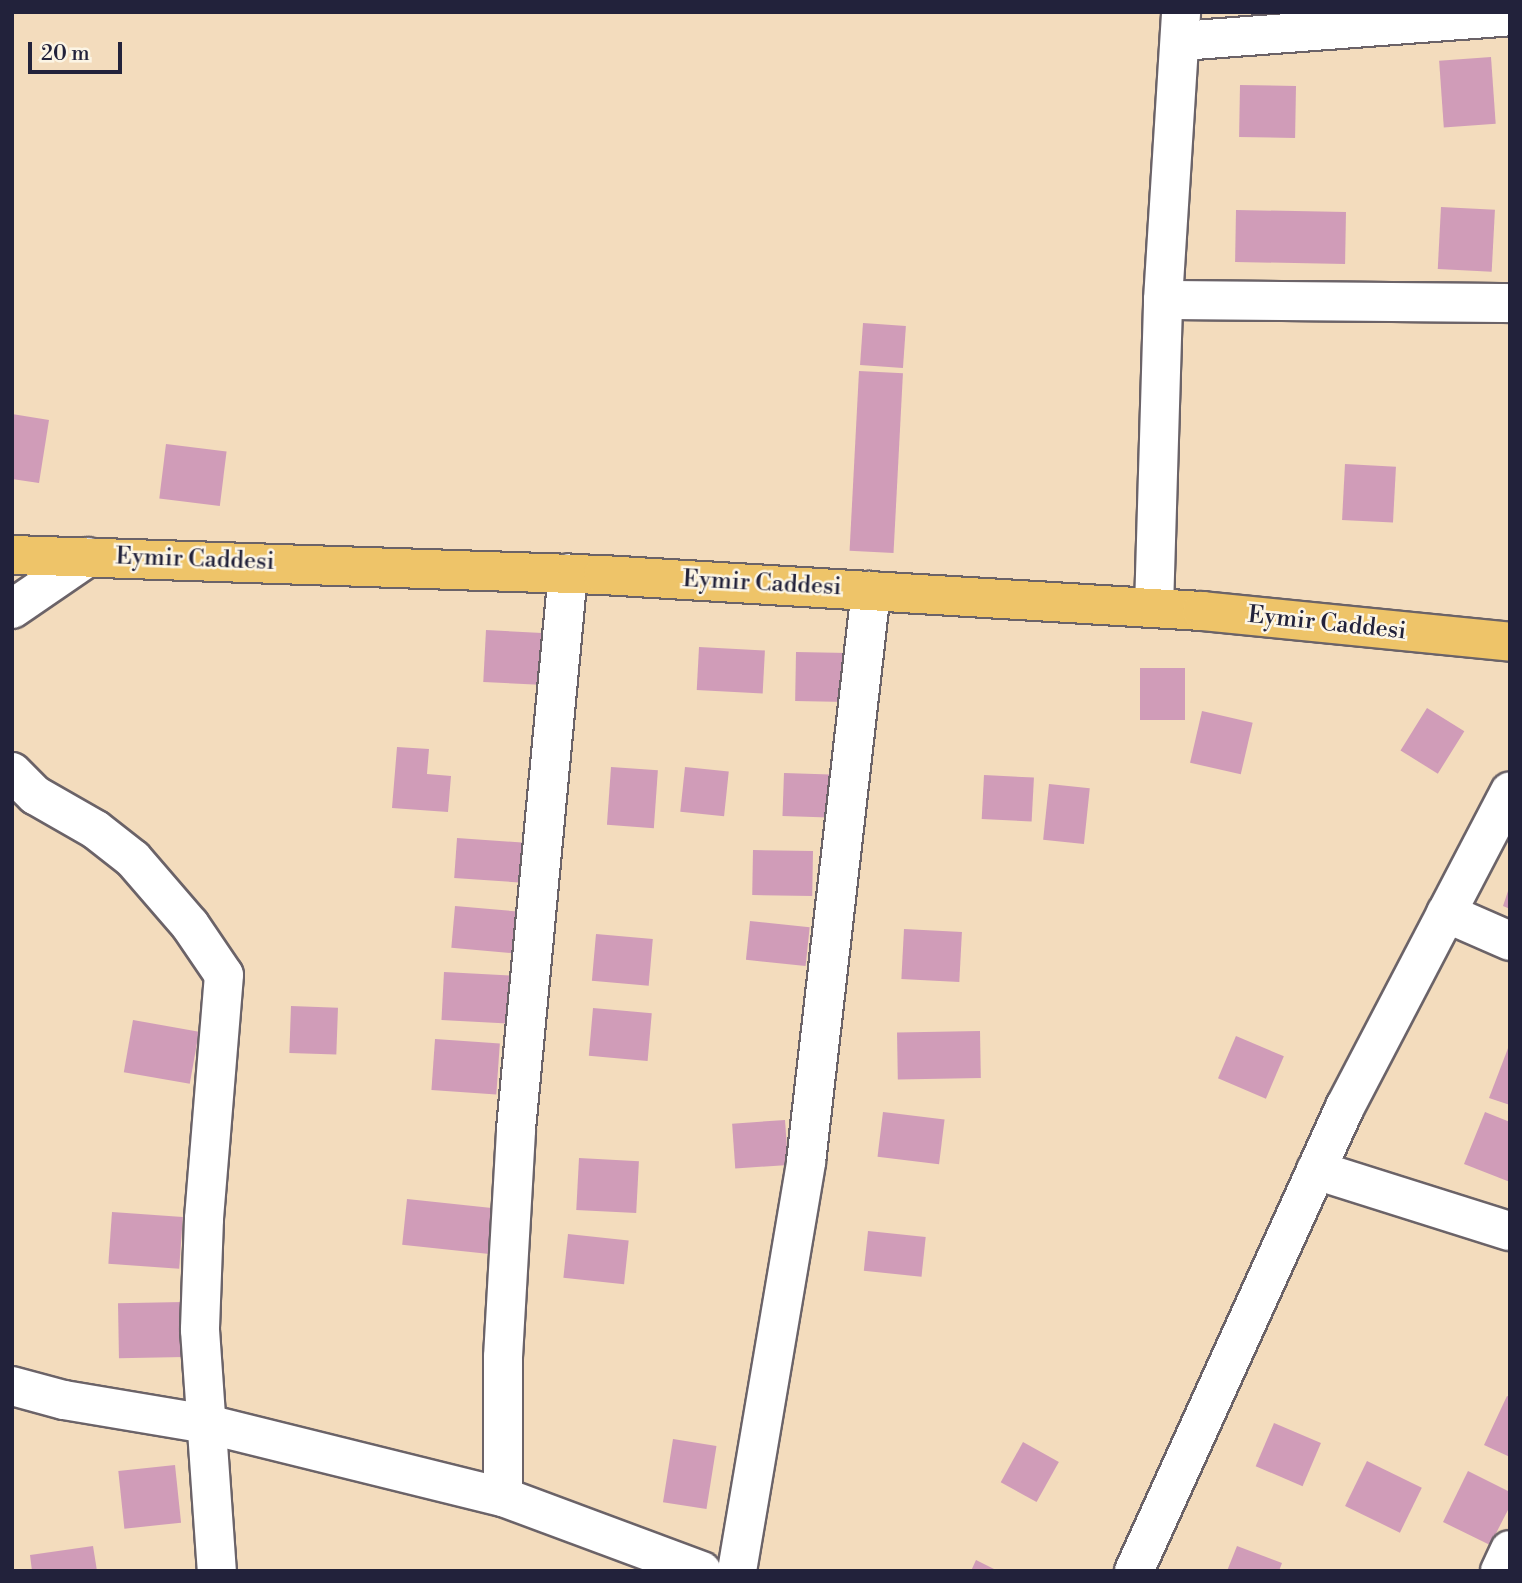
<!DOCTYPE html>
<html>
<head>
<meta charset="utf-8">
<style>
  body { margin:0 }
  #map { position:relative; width:1522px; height:1583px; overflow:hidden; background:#f3dcbd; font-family:"Libre Bodoni",serif }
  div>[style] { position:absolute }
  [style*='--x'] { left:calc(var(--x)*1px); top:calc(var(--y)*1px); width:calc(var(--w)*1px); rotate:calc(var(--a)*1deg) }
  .building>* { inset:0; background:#d09cb8; transform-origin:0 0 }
  .roads { filter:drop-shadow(2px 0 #6b6368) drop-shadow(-2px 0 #6b6368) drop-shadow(0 2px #6b6368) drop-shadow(0 -2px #6b6368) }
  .minor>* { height:38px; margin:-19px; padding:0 19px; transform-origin:19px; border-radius:19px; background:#fff }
  .major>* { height:38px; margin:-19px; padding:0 19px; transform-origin:19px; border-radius:19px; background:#eec469 }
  span { translate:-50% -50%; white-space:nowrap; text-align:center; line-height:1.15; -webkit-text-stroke:5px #fcf5e5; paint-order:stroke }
  .street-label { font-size:24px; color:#22223b }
  .frame { position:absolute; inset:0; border:14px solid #22223b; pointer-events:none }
  .scale { position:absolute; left:28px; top:42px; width:94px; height:32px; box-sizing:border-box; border:4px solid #22223b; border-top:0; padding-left:9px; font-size:21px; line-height:24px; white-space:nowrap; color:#22223b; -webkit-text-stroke:5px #fcf5e5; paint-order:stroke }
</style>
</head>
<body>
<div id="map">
  <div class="building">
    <i style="left:1491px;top:57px;width:67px;height:52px;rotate:86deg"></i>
    <i style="left:1240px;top:85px;width:56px;height:52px;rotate:1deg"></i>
    <i style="left:1441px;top:207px;width:54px;height:62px;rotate:3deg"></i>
    <i style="left:1236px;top:210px;width:110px;height:52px;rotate:1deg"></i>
    <i style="left:863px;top:323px;width:43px;height:42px;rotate:4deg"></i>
    <i style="left:859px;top:371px;width:44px;height:180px;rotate:3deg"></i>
    <i style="clip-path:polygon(12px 414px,49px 420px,39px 483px,12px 479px)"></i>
    <i style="left:166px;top:444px;width:61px;height:55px;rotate:7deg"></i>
    <i style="left:1345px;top:464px;width:51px;height:56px;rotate:3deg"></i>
    <i style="left:486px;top:630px;width:56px;height:52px;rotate:3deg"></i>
    <i style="left:699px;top:647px;width:66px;height:43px;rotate:3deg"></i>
    <i style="left:796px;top:652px;width:52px;height:49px;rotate:1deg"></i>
    <i style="left:1140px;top:668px;width:45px;height:52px"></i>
    <i style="left:1427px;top:708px;width:44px;height:50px;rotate:32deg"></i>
    <i style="left:1202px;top:711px;width:52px;height:53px;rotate:13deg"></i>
    <i style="clip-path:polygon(397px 747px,429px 749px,427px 774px,451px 776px,448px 812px,392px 808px)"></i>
    <i style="left:611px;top:767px;width:47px;height:58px;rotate:4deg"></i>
    <i style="left:685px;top:767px;width:44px;height:45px;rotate:6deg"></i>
    <i style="left:784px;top:773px;width:46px;height:43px;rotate:2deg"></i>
    <i style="left:984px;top:775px;width:50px;height:44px;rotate:3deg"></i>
    <i style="left:1049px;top:784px;width:41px;height:56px;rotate:6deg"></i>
    <i style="left:457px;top:838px;width:65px;height:40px;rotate:4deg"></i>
    <i style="left:753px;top:850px;width:60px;height:45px;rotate:1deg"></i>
    <i style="clip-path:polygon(1509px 888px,1510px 888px,1510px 909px,1503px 906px)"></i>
    <i style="left:455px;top:906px;width:63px;height:42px;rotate:5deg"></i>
    <i style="left:750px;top:921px;width:60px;height:39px;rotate:6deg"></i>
    <i style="left:904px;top:929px;width:58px;height:50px;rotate:3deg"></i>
    <i style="left:596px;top:934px;width:57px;height:47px;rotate:5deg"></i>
    <i style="left:444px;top:972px;width:66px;height:48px;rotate:3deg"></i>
    <i style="left:291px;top:1006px;width:47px;height:47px;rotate:2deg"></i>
    <i style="left:593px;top:1008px;width:59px;height:48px;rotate:5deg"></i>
    <i style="left:133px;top:1020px;width:67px;height:53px;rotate:10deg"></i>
    <i style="left:980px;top:1031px;width:47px;height:83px;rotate:89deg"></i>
    <i style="left:1236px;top:1036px;width:52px;height:46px;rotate:23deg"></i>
    <i style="left:435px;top:1039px;width:65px;height:51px;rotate:4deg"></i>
    <i style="clip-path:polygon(1510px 1043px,1510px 1105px,1489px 1098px)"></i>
    <i style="left:883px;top:1112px;width:62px;height:45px;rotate:7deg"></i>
    <i style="clip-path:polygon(1485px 1112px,1510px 1122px,1510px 1182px,1464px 1164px)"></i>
    <i style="left:785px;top:1120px;width:45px;height:53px;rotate:86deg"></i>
    <i style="left:579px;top:1158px;width:60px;height:52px;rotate:3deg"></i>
    <i style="left:407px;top:1199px;width:90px;height:46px;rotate:6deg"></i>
    <i style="left:112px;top:1212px;width:71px;height:52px;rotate:4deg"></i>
    <i style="left:868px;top:1231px;width:58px;height:40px;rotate:6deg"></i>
    <i style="left:568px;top:1234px;width:61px;height:44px;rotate:6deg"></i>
    <i style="left:183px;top:1302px;width:55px;height:65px;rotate:89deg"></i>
    <i style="clip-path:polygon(1507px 1396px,1510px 1397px,1510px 1457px,1484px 1445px)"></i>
    <i style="left:1274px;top:1423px;width:51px;height:47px;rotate:23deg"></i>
    <i style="left:673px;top:1439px;width:44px;height:64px;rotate:9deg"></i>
    <i style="left:1023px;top:1442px;width:41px;height:46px;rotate:29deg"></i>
    <i style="left:1367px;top:1461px;width:61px;height:50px;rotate:26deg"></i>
    <i style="left:175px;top:1465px;width:58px;height:57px;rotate:84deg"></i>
    <i style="clip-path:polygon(1468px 1471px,1510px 1492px,1510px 1506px,1490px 1545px,1443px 1522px)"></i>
    <i style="clip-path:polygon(93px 1546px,97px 1571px,32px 1571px,30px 1555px)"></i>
    <i style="clip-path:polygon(1237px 1546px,1282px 1563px,1279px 1571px,1227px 1571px)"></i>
    <i style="clip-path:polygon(976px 1560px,998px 1571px,971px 1571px)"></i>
  </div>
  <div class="roads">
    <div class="minor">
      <i style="--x:1181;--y:41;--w:330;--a:-4.3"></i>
      <i style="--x:1163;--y:300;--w:347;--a:0.5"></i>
      <i style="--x:1154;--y:608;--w:308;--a:-88.3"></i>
      <i style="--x:1163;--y:300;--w:289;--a:-86.4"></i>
      <i style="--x:12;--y:609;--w:92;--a:-34.4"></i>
      <i style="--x:12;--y:772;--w:33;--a:45"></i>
      <i style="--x:35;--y:795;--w:70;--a:29.8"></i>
      <i style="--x:96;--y:830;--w:47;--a:38.1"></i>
      <i style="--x:133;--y:859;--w:87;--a:49.2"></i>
      <i style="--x:190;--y:925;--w:60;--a:55.8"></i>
      <i style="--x:224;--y:975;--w:245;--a:94.7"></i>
      <i style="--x:204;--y:1219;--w:111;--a:92.1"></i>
      <i style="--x:200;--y:1330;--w:242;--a:86"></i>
      <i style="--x:1446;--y:913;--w:70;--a:23.6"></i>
      <i style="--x:1316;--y:1170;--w:203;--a:17.5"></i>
      <i style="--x:12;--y:1386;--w:54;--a:15.1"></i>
      <i style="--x:64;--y:1400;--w:145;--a:9.5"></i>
      <i style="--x:207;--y:1424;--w:305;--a:13.9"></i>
      <i style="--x:503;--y:1497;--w:212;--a:20.4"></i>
      <i style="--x:503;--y:1497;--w:140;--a:-90"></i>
      <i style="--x:503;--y:1357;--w:228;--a:-86.7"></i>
      <i style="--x:516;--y:1129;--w:558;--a:-84.66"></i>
      <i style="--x:737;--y:1571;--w:415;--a:-80.4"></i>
      <i style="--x:806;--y:1162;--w:575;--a:-83.51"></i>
      <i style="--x:1134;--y:1571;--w:510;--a:-65.55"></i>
      <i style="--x:1345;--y:1107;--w:356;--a:-62.4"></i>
      <i style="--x:1500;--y:1571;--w:23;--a:-65"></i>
    </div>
    <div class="major">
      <i style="--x:12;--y:555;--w:591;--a:1.94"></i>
      <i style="--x:603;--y:575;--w:600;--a:3.44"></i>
      <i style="--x:1202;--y:611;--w:310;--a:5.7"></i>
    </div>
  </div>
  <div class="street-label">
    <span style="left:195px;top:560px;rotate:2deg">Eymir Caddesi</span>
    <span style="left:762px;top:584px;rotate:3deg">Eymir Caddesi</span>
    <span style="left:1327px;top:624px;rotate:6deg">Eymir Caddesi</span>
  </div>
  <div class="frame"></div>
  <div class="scale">20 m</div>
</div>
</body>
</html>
